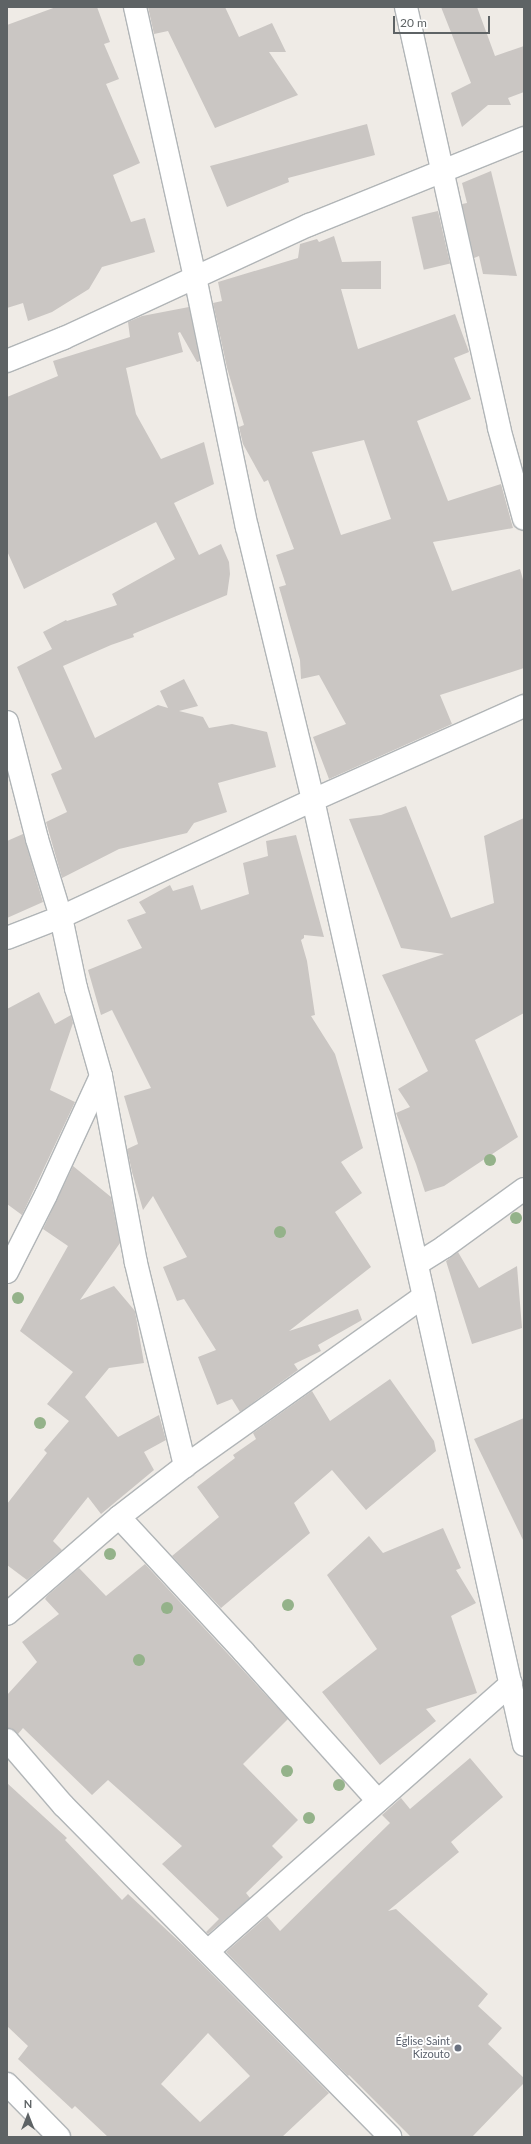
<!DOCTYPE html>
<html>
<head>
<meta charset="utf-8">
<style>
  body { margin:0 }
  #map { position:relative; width:531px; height:2144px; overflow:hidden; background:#efebe6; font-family:Lato,sans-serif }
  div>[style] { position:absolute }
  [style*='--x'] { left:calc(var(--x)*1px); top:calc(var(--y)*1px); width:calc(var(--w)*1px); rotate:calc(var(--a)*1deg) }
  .building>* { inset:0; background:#cac6c3; transform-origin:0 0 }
  .roads { filter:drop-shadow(1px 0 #b1b5b7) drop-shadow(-1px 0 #b1b5b7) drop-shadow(0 1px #b1b5b7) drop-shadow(0 -1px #b1b5b7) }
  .street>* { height:22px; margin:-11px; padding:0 11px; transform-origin:11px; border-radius:11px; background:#fff }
  .trees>* { width:12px; height:12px; margin:-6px; border-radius:50%; background:#94b28a }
  .dots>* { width:11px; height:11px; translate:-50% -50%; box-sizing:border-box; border:2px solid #fff; border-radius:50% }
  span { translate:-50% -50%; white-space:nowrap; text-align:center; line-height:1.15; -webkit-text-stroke:3.5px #fff; paint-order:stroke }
  .worship-label { font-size:11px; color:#5b616d }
  .right { translate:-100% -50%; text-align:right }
  .frame { position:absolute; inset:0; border:8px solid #5e6365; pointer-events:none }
  .north { position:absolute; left:8px; top:2096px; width:40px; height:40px; -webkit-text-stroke:3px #fff; paint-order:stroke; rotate:0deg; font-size:11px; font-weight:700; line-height:16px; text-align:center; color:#5e6365 }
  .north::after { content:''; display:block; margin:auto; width:14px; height:18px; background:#5e6365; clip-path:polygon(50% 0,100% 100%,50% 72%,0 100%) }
  .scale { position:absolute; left:393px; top:16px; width:97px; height:18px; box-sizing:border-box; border:2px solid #5e6365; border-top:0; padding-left:5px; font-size:12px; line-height:14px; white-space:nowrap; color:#5e6365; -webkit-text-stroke:3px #fff; paint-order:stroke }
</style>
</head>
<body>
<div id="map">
  <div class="building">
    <i style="clip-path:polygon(56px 7px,97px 7px,110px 42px,104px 44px,119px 79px,106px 84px,140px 163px,113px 175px,131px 222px,145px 218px,155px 252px,102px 267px,89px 289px,52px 312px,28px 321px,23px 303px,7px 308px,7px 25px)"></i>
    <i style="clip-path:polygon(148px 7px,225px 7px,239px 37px,272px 23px,286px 52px,269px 52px,298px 95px,215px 128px,168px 31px,154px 34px)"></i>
    <i style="clip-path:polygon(441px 7px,477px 7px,495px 56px,524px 46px,524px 92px,508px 98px,511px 105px,488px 105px,462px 127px,451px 93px,471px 83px)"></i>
    <i style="clip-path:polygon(367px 124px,375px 155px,288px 178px,289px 182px,227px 207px,210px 166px)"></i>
    <i style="clip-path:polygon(491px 171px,517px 276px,483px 274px,479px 256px,474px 258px,462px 204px,467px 203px,462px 183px)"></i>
    <i style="left:438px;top:211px;width:54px;height:27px;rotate:77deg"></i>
    <i style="clip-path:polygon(evenodd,334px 236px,342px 262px,381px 261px,381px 289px,341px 289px,358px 349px,455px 314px,469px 352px,454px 358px,471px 399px,417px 421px,448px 501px,501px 484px,513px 528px,433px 542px,452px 591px,520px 569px,524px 583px,524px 668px,440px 695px,452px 724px,329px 779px,313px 737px,346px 724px,319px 675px,301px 679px,300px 660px,279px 587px,286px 585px,276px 555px,294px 549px,268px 480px,264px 482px,243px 444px,239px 427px,244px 425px,227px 368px,213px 303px,222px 301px,218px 282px,298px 258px,300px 244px,317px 239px,319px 242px,334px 236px,364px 440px,391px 519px,341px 535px,312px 452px,364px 440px)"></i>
    <i style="clip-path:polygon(189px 307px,200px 361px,197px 362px,180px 332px,178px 333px,183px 352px,126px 368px,136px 414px,161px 459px,204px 442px,214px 484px,174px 503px,199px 555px,221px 544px,229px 562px,230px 574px,227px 595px,133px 634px,134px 637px,111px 645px,63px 666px,95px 738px,158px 705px,168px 708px,160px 691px,184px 679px,198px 706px,179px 711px,203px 717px,209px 728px,232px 724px,267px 732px,276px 767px,218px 783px,227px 812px,194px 823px,187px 833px,119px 849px,62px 878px,46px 822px,67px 812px,51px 774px,62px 769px,17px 667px,52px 649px,43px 632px,66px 620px,67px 621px,117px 605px,112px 594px,175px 559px,156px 522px,24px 589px,7px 551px,7px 397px,58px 376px,53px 361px,130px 337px,128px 322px,142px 316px)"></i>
    <i style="clip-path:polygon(406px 806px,451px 918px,494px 903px,484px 836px,524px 818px,524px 1013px,475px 1040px,518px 1137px,444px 1186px,425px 1192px,416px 1164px,396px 1113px,410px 1107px,398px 1089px,428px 1071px,382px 975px,444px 954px,401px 948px,349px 819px,381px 815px)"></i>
    <i style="clip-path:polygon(23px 834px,43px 902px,7px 918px,7px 841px)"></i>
    <i style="clip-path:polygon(296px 835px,324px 937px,304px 935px,304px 938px,301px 940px,307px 961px,315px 1015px,311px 1016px,335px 1054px,363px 1148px,341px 1162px,362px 1193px,335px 1212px,371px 1267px,289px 1331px,358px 1309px,362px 1320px,318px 1345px,321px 1351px,294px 1364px,298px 1370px,240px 1412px,232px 1399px,217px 1405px,198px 1357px,216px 1350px,184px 1299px,177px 1301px,163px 1267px,187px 1257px,153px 1196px,143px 1210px,132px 1172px,127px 1149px,138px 1144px,124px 1096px,151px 1088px,112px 1010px,101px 1015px,88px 970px,142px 948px,127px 920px,146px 913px,139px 902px,170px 885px,173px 891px,193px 885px,201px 910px,249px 894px,243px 863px,268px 856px,266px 841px)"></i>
    <i style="clip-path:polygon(39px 992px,55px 1024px,71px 1015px,73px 1023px,50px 1090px,75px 1102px,22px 1215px,7px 1204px,7px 1009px)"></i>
    <i style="clip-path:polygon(73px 1166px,111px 1197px,120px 1243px,80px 1300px,114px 1286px,135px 1311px,144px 1363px,109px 1368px,85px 1397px,118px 1437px,159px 1415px,166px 1440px,144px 1452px,154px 1470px,101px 1514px,88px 1497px,53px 1541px,62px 1550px,27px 1580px,7px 1565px,7px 1504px,47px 1453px,44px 1450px,69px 1421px,47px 1404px,73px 1372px,20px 1331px,68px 1246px,43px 1229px)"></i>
    <i style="clip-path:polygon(458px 1252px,479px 1288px,517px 1266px,522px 1328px,472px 1344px,446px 1261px)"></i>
    <i style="clip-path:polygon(390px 1379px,434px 1441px,436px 1451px,366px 1510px,332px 1470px,294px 1503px,310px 1533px,221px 1608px,172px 1556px,219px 1517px,197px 1487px,235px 1458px,233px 1455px,256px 1439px,253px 1433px,312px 1391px,330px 1421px)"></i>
    <i style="clip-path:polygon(524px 1418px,524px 1542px,474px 1439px)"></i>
    <i style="clip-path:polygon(443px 1528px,461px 1568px,456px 1570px,476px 1603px,451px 1616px,477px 1693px,426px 1709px,436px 1721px,380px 1765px,322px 1692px,377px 1649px,327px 1575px,369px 1536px,383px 1553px)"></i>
    <i style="clip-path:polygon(145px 1564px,288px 1719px,243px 1764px,298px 1820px,272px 1846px,283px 1857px,246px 1893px,250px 1898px,208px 1934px,206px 1932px,219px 1919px,162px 1864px,182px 1846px,108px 1780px,92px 1795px,23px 1728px,18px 1734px,11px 1728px,7px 1728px,7px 1695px,37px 1662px,22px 1642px,59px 1614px,45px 1599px,47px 1596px,79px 1568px,106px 1596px)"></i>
    <i style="clip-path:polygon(470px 1758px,503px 1797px,451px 1842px,459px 1852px,388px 1911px,396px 1909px,488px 1994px,478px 2006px,502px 2028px,488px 2044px,524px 2078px,524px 2083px,472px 2137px,411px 2137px,349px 2075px,348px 2076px,226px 1952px,267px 1916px,280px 1931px,390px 1823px,382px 1815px,401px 1798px,410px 1809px)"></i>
    <i style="clip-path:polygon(evenodd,7px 1783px,67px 1838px,65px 1840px,122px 1900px,128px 1894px,185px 1947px,329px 2093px,282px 2137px,108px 2137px,75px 2106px,72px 2109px,18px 2059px,28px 2046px,7px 2026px,7px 1783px,208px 2033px,250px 2076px,200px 2122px,161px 2084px,208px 2033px)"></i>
  </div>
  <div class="roads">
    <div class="street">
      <i style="--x:135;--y:7;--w:277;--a:77.5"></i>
      <i style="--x:195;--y:277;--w:255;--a:78.3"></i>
      <i style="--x:247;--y:527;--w:281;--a:76.4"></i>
      <i style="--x:313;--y:800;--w:968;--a:77.41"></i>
      <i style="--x:406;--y:7;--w:431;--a:77.5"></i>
      <i style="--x:499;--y:428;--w:94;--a:74.6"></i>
      <i style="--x:7;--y:361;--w:61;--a:-22"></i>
      <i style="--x:64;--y:338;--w:270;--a:-24.8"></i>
      <i style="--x:309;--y:225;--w:232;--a:-22"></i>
      <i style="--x:7;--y:722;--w:121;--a:75.6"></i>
      <i style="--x:37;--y:839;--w:82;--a:72.9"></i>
      <i style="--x:61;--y:917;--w:73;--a:78.1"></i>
      <i style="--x:76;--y:988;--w:91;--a:74.1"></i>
      <i style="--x:101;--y:1076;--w:190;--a:79.4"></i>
      <i style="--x:136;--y:1263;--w:209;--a:76.4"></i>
      <i style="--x:7;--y:938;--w:58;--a:-21.3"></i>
      <i style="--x:61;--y:917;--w:278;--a:-24.9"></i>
      <i style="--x:313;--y:800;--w:231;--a:-24"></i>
      <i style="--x:417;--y:1264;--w:32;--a:-32"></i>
      <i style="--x:444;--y:1247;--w:99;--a:-35.9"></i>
      <i style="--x:7;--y:1272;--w:86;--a:-63.1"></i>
      <i style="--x:46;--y:1195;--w:131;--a:-65.2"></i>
      <i style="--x:119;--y:1517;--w:184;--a:47.2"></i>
      <i style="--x:244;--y:1652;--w:200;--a:48"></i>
      <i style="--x:7;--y:1614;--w:148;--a:-40.9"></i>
      <i style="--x:119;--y:1517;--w:83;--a:-37.7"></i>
      <i style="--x:185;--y:1466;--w:293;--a:-35.4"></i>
      <i style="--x:7;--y:1740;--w:86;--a:49.3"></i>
      <i style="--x:63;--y:1805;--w:466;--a:45.4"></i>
      <i style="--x:208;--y:1951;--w:404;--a:-41.4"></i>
      <i style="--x:7;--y:2084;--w:74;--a:45.5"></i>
    </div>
  </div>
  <div class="trees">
    <i style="left:490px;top:1160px"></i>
    <i style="left:516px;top:1218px"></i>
    <i style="left:280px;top:1232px"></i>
    <i style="left:18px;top:1298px"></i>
    <i style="left:40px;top:1423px"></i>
    <i style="left:110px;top:1554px"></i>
    <i style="left:288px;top:1605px"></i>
    <i style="left:167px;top:1608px"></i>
    <i style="left:139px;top:1660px"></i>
    <i style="left:287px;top:1771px"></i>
    <i style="left:339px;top:1785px"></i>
    <i style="left:309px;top:1818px"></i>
  </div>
  <div class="dots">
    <i style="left:458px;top:2048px;background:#6b7280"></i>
  </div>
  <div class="worship-label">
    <span class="right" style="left:450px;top:2048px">Église Saint<br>Kizouto</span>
  </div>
  <div class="frame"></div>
  <div class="north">N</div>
  <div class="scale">20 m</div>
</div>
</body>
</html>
